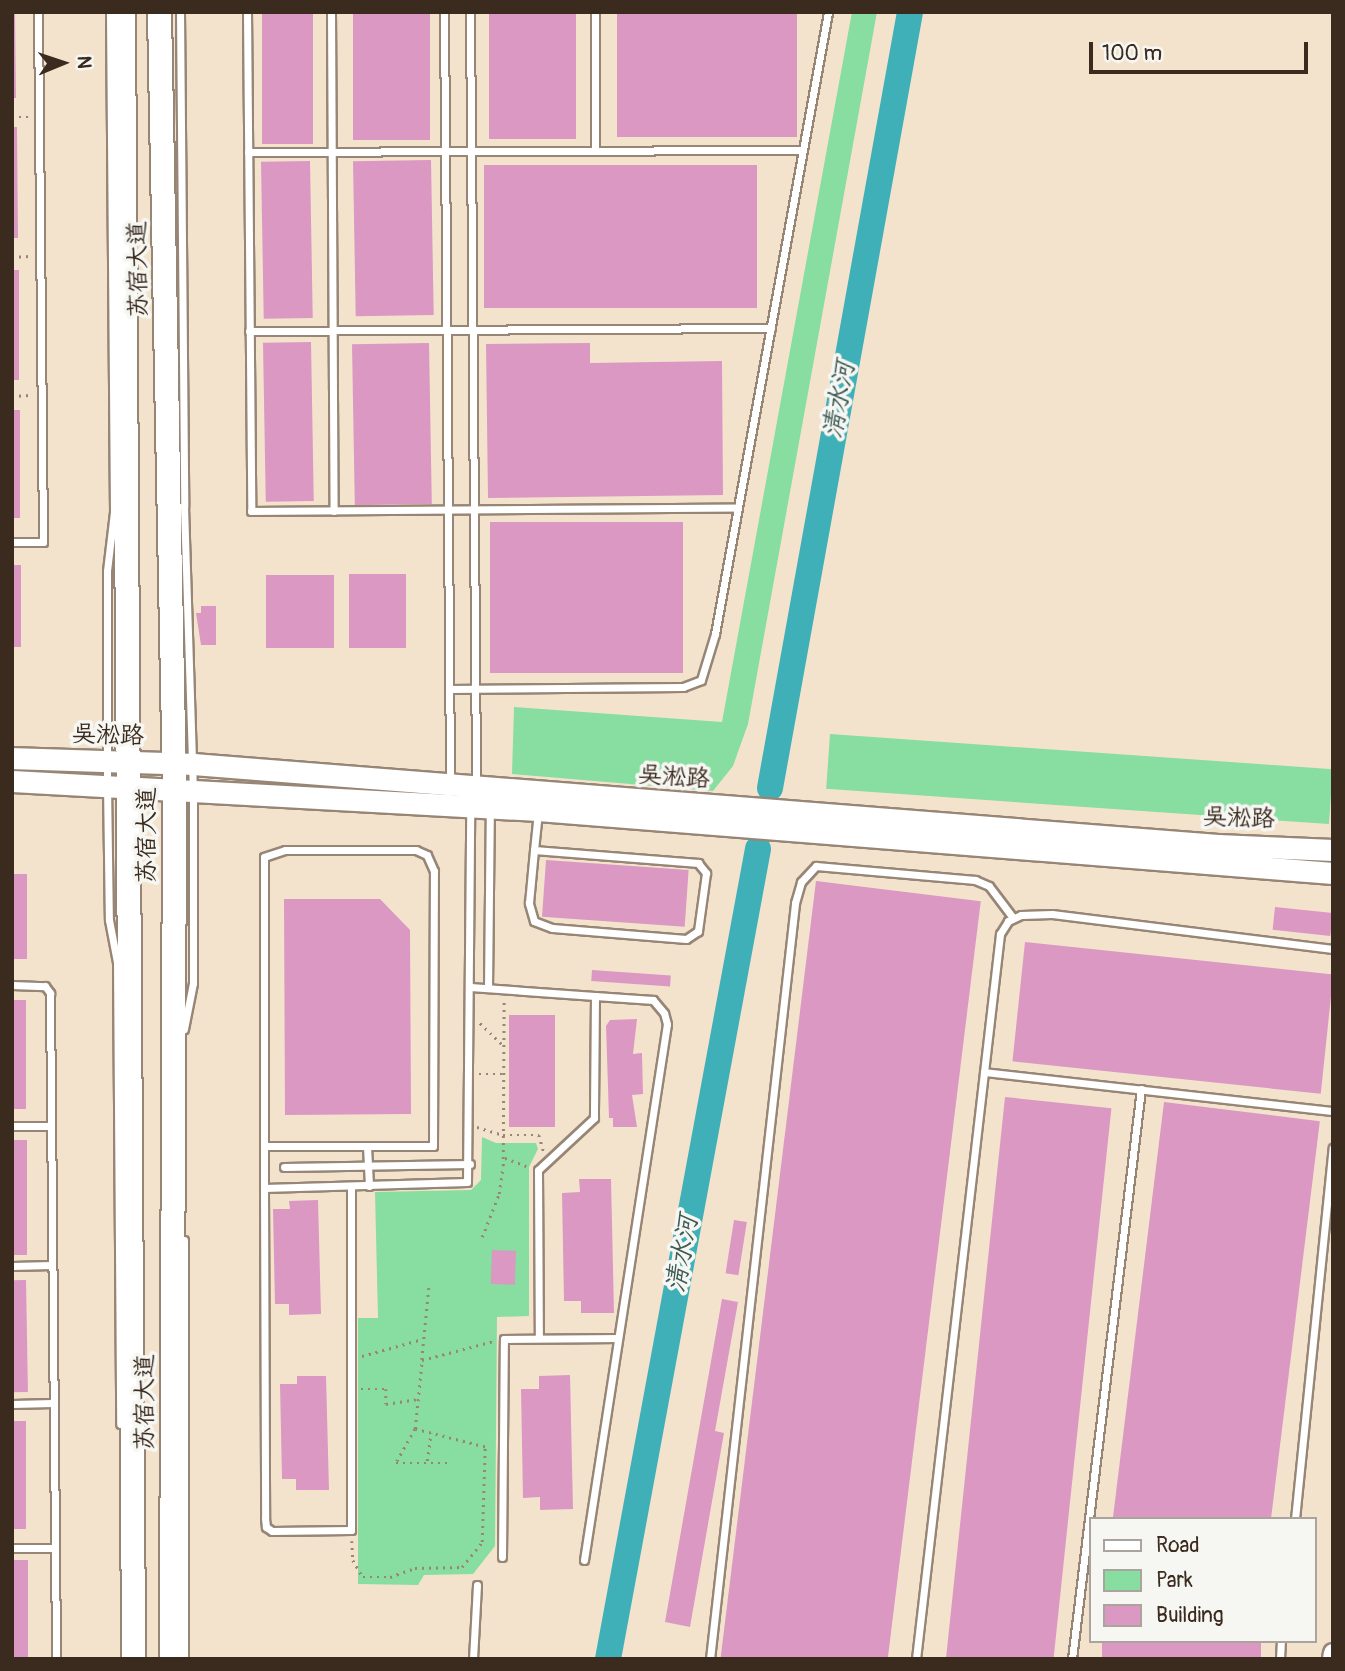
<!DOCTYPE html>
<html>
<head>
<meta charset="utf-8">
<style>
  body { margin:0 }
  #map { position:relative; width:1345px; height:1671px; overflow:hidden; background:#f3e3cd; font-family:Pangolin,"LXGW WenKai TC",sans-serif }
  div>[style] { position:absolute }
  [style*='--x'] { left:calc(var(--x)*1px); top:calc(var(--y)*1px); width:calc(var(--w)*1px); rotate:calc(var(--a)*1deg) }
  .green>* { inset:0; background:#88dda0; transform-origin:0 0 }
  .river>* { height:26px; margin:-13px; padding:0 13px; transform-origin:13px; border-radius:13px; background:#3fb0b7 }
  .building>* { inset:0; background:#da98c3; transform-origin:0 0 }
  .path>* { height:2.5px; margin-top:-1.25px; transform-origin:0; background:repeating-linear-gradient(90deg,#978676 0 2px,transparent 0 7px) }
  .roads { filter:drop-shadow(2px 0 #978676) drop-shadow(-2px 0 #978676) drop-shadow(0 2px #978676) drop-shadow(0 -2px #978676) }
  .service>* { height:7px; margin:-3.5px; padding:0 3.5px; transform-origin:3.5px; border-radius:3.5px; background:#fff }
  .tertiary>* { height:18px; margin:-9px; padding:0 9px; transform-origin:9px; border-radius:9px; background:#fff }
  .secondary>* { height:21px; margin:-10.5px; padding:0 10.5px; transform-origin:10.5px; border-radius:10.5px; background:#fff }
  .primary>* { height:23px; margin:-11.5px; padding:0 11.5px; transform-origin:11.5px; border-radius:11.5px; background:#fff }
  span { translate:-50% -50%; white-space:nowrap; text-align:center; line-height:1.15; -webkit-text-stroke:7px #f6f6f2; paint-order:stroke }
  .street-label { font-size:24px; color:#3b2a1e }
  .water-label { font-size:26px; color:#3c5954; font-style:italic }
  .frame { position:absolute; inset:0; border:14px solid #3b2a1e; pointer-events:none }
  .legend { position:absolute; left:1089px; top:1517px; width:228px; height:126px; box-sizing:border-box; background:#f6f6f2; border:2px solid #aba49d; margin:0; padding:9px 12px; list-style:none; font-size:21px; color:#3b2a1e }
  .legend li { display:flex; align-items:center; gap:14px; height:35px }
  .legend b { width:35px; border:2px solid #aba49d }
  .north { position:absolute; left:28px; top:28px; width:70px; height:70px; -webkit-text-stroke:5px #f6f6f2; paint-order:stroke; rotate:88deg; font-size:19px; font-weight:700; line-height:28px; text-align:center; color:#3b2a1e }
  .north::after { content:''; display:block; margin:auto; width:24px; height:32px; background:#3b2a1e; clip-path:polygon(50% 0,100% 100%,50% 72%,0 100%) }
  .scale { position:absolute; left:1089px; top:42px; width:219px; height:32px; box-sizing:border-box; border:4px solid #3b2a1e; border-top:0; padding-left:9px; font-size:21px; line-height:24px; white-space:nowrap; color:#3b2a1e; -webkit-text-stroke:5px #f6f6f2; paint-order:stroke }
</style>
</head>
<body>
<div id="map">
  <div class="green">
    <i style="clip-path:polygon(852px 12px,877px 12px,748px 724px,733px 766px,713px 791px,512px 774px,514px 707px,722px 722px)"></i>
    <i style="left:830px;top:734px;width:504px;height:55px;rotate:4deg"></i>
    <i style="clip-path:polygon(482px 1137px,496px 1143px,536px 1143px,538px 1149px,529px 1167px,529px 1316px,497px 1317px,495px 1546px,473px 1574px,424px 1575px,418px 1585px,358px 1584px,358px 1318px,378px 1318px,375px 1192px,471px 1190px,481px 1180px)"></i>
  </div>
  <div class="river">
    <i style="--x:770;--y:788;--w:789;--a:-79.77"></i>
    <i style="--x:608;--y:1659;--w:824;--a:-79.51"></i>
  </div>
  <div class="building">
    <i style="clip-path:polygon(12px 12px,15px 12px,16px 98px,12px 98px)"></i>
    <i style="left:262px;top:12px;width:51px;height:132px"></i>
    <i style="left:353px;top:12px;width:77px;height:128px"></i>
    <i style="left:489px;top:12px;width:87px;height:127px"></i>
    <i style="left:617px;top:12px;width:180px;height:125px"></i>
    <i style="clip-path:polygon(12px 127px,17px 127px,18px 238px,12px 238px)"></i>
    <i style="left:431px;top:160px;width:155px;height:78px;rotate:89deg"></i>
    <i style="left:310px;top:161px;width:157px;height:49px;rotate:89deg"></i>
    <i style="left:757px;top:165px;width:143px;height:273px;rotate:90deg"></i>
    <i style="left:12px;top:270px;width:7px;height:110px"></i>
    <i style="left:311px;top:342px;width:159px;height:48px;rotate:89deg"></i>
    <i style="left:429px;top:343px;width:161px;height:77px;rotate:89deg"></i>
    <i style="clip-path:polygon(590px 343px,590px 363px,722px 361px,723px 495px,488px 498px,486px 344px)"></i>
    <i style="left:12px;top:410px;width:8px;height:108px"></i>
    <i style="left:683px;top:522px;width:151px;height:193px;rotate:90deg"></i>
    <i style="left:12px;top:565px;width:9px;height:82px"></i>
    <i style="left:406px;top:574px;width:74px;height:57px;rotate:90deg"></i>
    <i style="left:266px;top:575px;width:68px;height:73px"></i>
    <i style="clip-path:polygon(201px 606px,216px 606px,216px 645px,201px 645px,196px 613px,201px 613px)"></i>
    <i style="left:546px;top:860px;width:143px;height:57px;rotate:4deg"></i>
    <i style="left:12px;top:874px;width:15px;height:85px"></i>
    <i style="left:816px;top:881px;width:166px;height:783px;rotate:7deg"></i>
    <i style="clip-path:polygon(284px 899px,380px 899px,410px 930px,411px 1114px,285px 1115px)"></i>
    <i style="left:1275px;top:907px;width:58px;height:23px;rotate:6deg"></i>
    <i style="left:1025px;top:942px;width:310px;height:120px;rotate:6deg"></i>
    <i style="left:592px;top:970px;width:79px;height:11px;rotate:4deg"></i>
    <i style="left:12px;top:1000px;width:14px;height:109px"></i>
    <i style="left:509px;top:1015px;width:46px;height:112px"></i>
    <i style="clip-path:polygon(637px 1019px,633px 1054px,642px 1053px,643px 1094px,632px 1095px,637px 1127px,613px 1127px,613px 1118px,609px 1118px,606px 1026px,610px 1020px)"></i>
    <i style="left:1005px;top:1097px;width:107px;height:566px;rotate:6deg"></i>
    <i style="left:1164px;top:1102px;width:157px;height:420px;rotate:7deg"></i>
    <i style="left:12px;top:1140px;width:15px;height:115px"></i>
    <i style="clip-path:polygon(579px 1179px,611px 1179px,614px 1313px,581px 1313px,581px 1301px,564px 1301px,562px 1193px,580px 1192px)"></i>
    <i style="clip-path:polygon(318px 1200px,321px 1314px,289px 1315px,289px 1304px,275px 1304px,273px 1209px,290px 1209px,289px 1201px)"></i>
    <i style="left:734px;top:1220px;width:13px;height:54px;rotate:9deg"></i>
    <i style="left:492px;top:1250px;width:24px;height:34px;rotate:2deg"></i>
    <i style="left:26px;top:1280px;width:112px;height:14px;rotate:89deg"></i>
    <i style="clip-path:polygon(722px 1299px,738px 1302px,715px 1431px,724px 1433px,690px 1627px,665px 1622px)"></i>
    <i style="clip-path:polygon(570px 1375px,573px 1509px,540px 1510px,540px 1497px,523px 1498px,521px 1389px,539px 1389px,539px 1376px)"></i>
    <i style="clip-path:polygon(297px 1376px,326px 1376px,329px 1490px,296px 1490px,296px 1479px,282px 1479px,280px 1384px,297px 1384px)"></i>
    <i style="left:12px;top:1421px;width:14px;height:108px"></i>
    <i style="left:12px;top:1560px;width:16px;height:99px"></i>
    <i style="left:1102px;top:1641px;width:159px;height:18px"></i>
  </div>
  <div class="path">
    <i style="--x:12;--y:117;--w:16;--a:0"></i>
    <i style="--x:12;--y:257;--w:18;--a:-3"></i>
    <i style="--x:12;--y:396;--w:19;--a:-3"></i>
    <i style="--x:480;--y:1023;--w:30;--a:44"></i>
    <i style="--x:479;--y:1074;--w:24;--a:0"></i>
    <i style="--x:477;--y:1127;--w:27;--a:17"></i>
    <i style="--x:503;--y:1135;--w:36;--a:0"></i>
    <i style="--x:539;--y:1135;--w:18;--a:74"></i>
    <i style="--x:505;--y:1158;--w:25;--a:21"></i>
    <i style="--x:482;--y:1237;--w:46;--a:-68.4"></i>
    <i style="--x:499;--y:1194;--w:28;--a:-82"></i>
    <i style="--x:503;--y:1166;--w:166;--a:-89.7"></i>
    <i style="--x:429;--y:1288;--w:72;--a:95.6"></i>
    <i style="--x:422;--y:1360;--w:74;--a:-14.8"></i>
    <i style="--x:362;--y:1356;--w:63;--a:-15.6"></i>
    <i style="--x:361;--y:1389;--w:25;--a:0"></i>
    <i style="--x:386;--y:1389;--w:15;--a:90"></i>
    <i style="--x:386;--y:1404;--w:32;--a:-9"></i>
    <i style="--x:415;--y:1429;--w:39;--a:119"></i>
    <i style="--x:396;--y:1463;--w:55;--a:0"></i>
    <i style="--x:427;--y:1461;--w:28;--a:-82"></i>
    <i style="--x:352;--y:1541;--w:19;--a:87"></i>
    <i style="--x:353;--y:1560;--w:20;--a:60"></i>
    <i style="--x:363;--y:1577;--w:27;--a:0"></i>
    <i style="--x:390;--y:1577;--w:27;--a:-20"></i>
    <i style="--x:415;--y:1568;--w:47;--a:-1.2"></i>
    <i style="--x:462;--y:1567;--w:32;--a:-51"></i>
    <i style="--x:482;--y:1542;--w:95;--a:-88.2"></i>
    <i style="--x:485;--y:1447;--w:72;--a:-165.6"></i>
    <i style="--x:415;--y:1429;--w:69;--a:-84.2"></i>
  </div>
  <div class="roads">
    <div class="service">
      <i style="--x:110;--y:12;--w:500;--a:89.54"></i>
      <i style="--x:114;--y:512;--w:59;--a:96.8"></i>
      <i style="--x:107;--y:571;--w:213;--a:90"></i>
      <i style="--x:107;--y:784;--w:136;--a:89.2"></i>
      <i style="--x:109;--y:920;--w:43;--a:79.2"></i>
      <i style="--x:117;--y:962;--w:462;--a:89.6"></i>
      <i style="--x:180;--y:12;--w:494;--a:89.5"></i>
      <i style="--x:184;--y:506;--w:282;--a:88.2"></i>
      <i style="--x:193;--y:788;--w:195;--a:90"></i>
      <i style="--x:193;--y:983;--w:47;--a:101.1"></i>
      <i style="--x:247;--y:12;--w:499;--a:89.5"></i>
      <i style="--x:251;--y:511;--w:487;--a:-0.4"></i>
      <i style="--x:331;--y:12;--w:499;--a:89.7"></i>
      <i style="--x:444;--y:12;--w:770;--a:89.55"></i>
      <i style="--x:470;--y:12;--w:772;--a:89.55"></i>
      <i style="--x:595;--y:12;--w:139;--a:90"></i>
      <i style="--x:248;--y:152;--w:555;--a:-0.21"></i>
      <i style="--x:249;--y:331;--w:522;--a:-0.33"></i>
      <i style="--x:12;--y:542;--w:31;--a:0"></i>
      <i style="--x:43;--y:542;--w:530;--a:-90.54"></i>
      <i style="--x:449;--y:689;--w:234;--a:-0.5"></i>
      <i style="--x:683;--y:687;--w:19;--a:-21"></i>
      <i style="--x:701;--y:680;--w:48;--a:-73.1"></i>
      <i style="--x:715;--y:634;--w:632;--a:-79.7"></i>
      <i style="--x:534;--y:850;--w:165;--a:4.5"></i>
      <i style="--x:698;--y:863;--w:13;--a:51"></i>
      <i style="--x:706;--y:873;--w:59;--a:97.9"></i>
      <i style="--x:698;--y:931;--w:14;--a:146"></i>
      <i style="--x:686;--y:939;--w:134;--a:-175.3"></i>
      <i style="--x:552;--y:928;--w:19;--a:-159"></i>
      <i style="--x:534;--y:921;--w:19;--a:-106"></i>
      <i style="--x:529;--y:903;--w:53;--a:-84.6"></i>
      <i style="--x:534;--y:850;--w:39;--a:-84"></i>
      <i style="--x:12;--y:985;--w:33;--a:2"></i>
      <i style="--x:45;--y:986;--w:9;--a:54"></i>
      <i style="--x:50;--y:993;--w:666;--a:89.48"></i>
      <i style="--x:470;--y:987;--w:125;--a:4.1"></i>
      <i style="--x:595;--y:996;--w:122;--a:90.5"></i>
      <i style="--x:594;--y:1118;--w:76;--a:137.1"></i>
      <i style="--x:538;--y:1170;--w:168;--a:89.7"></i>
      <i style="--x:488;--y:988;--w:178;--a:-89.4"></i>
      <i style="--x:984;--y:1072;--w:351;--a:6.4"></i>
      <i style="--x:12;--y:1126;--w:39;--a:0"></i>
      <i style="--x:264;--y:1146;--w:169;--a:0"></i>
      <i style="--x:433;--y:1146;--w:275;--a:-89.8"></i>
      <i style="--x:434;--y:871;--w:17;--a:-114"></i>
      <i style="--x:427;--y:855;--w:12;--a:-156"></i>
      <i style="--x:416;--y:850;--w:131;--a:180"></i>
      <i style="--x:285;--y:850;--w:22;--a:162"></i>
      <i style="--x:264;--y:857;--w:331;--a:90"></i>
      <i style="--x:264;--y:1188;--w:330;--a:89.8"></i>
      <i style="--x:265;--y:1518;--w:9;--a:84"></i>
      <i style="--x:266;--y:1527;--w:7;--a:34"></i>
      <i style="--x:272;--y:1531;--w:79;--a:-0.7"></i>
      <i style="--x:351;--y:1530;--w:344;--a:-90"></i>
      <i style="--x:367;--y:1146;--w:40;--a:87.1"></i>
      <i style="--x:284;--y:1167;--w:186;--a:-0.9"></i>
      <i style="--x:264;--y:1188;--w:203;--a:-1.7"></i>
      <i style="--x:467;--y:1182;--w:372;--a:-89.5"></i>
      <i style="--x:184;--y:1240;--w:419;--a:90"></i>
      <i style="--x:12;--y:1266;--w:40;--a:-1.4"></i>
      <i style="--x:12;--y:1404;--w:41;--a:-1.4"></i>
      <i style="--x:1295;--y:1519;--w:373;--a:-84.2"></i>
      <i style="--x:12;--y:1548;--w:43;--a:0"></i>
      <i style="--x:502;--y:1557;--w:218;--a:-89.5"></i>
      <i style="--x:504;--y:1339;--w:114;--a:-0.5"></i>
      <i style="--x:584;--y:1560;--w:542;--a:-81.2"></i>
      <i style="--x:667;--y:1024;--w:11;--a:-105"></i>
      <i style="--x:664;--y:1013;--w:17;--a:-130"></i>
      <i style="--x:653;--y:1000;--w:58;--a:-176.1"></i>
      <i style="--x:473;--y:1659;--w:74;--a:-86.9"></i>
      <i style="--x:710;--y:1659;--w:761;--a:-83.58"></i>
      <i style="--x:795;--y:903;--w:22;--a:-74"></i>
      <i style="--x:801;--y:882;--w:22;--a:-47"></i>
      <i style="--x:816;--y:866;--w:160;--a:5"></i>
      <i style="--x:975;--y:880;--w:15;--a:23"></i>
      <i style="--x:989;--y:886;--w:40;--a:53"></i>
      <i style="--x:916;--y:1659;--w:730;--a:-83.39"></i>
      <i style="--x:1000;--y:934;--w:15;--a:-58"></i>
      <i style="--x:1008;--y:921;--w:14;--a:-25"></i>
      <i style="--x:1021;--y:915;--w:31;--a:-2"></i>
      <i style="--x:1052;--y:914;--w:283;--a:7.1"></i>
      <i style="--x:1072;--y:1659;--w:574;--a:-83.1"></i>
      <i style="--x:1280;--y:1659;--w:18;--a:-87"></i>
    </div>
    <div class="tertiary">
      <i style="--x:1332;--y:1659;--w:6;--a:-81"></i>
    </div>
    <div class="secondary">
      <i style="--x:12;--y:758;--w:181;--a:1.9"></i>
      <i style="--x:193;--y:764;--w:1028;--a:4.52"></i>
      <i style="--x:1218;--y:845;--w:115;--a:2.5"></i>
      <i style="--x:12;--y:781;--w:527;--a:3.16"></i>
      <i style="--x:538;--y:810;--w:797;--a:4.53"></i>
    </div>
    <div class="primary">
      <i style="--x:123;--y:12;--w:1647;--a:89.65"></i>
      <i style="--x:159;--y:12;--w:774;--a:88.89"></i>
      <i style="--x:174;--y:786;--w:873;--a:90.2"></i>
    </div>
  </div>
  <div class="street-label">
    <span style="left:138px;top:269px;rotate:-91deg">苏宿大道</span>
    <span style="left:108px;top:735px;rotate:2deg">吴淞路</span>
    <span style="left:674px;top:777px;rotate:4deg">吴淞路</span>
    <span style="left:1239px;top:818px;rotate:2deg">吴淞路</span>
    <span style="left:147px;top:835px;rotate:-90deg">苏宿大道</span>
    <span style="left:145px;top:1402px;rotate:-90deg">苏宿大道</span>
  </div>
  <div class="water-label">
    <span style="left:840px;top:400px;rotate:-80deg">清水河</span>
    <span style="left:683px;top:1254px;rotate:-80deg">清水河</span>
  </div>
  <div class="frame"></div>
  <ul class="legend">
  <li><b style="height:9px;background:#fff"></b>Road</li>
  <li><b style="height:19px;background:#88dda0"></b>Park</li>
  <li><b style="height:19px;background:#da98c3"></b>Building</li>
  </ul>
  <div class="north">N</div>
  <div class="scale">100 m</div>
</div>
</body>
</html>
